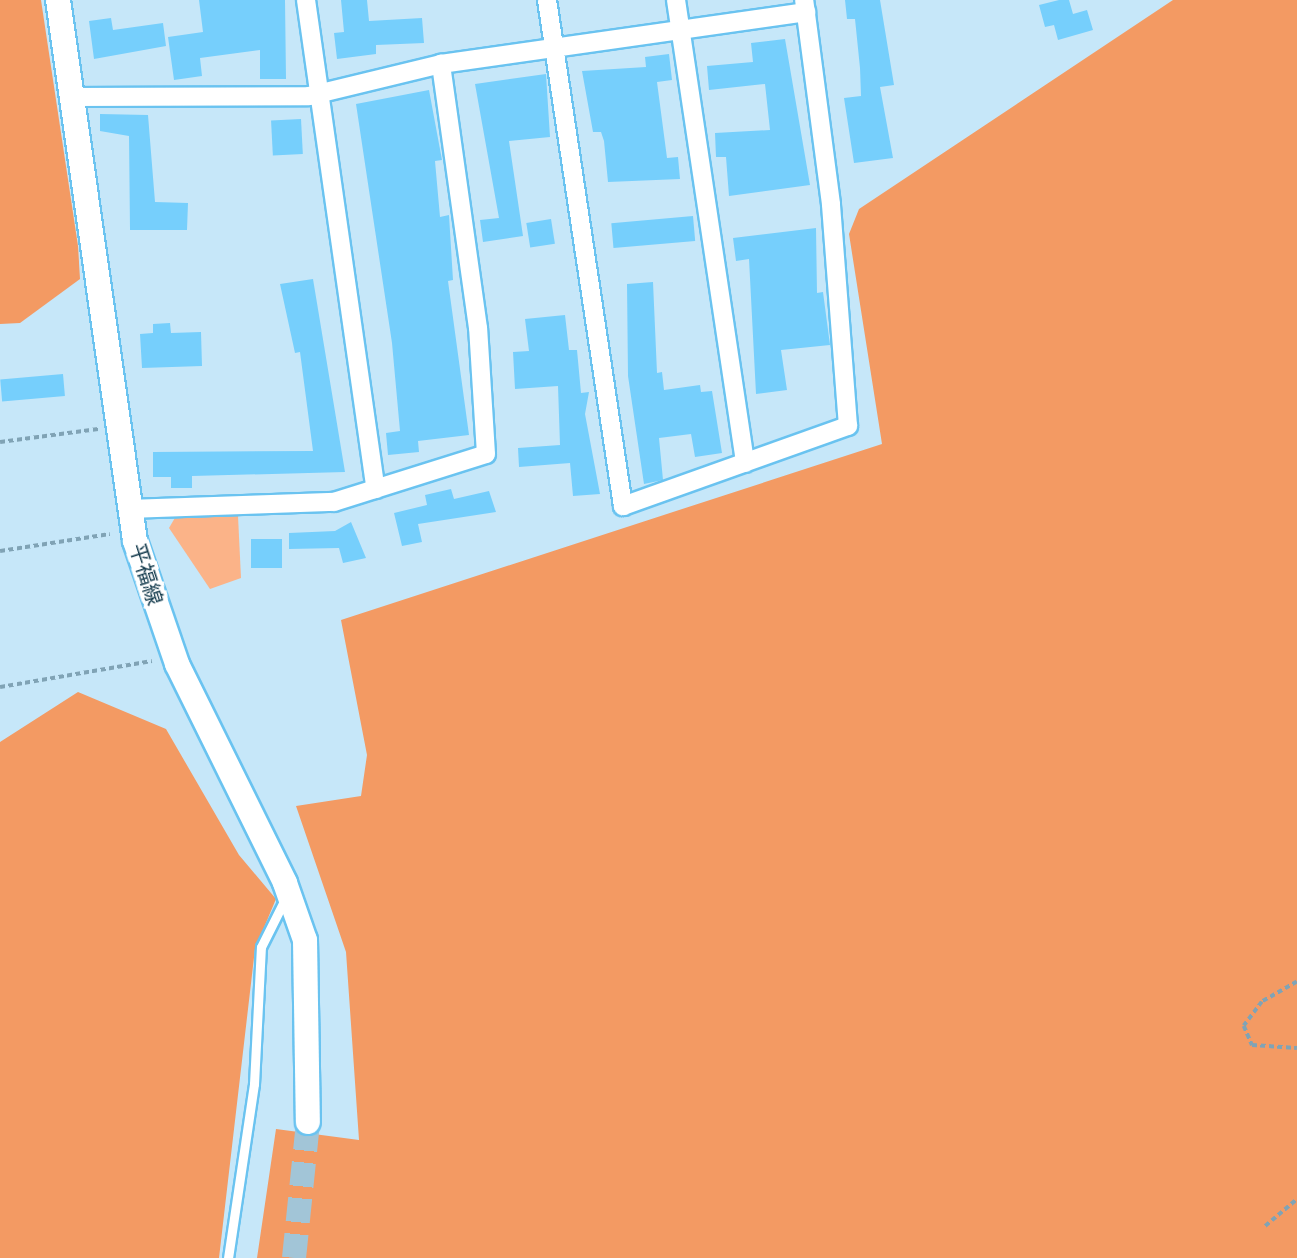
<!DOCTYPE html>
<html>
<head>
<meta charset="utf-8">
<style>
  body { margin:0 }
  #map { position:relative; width:1297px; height:1258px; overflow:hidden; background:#c6e7f9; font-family:"PT Serif","Noto Sans JP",serif }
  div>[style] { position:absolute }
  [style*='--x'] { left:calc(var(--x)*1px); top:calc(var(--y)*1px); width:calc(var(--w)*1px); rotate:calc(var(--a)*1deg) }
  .green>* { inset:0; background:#fbb388 }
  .forest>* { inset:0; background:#f39a63 }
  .building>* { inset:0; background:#76cffc; transform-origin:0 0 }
  .secondary-tunnel>* { height:24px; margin-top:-12px; transform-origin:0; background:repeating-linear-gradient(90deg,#a2c5d7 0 24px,transparent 0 36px) }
  .path>* { height:3.5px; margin-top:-1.75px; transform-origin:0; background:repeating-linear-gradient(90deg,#80a3b5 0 5px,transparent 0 8.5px) }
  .roads { filter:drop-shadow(2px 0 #6ac3f0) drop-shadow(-2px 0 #6ac3f0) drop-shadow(0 2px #6ac3f0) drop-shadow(0 -2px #6ac3f0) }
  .lane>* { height:9px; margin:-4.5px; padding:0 4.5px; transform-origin:4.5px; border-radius:4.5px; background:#fff }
  .street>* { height:18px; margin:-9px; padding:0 9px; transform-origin:9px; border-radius:9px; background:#fff }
  .secondary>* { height:24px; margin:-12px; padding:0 12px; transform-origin:12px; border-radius:12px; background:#fff }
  span { translate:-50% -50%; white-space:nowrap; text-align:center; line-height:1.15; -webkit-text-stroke:7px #fff; paint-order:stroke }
  .street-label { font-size:21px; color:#143b4d }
</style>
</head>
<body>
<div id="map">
  <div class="green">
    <i style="clip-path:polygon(176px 516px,238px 516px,241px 578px,210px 589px,169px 528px)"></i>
  </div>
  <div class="forest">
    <i style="clip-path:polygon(0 0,41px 0,78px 246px,80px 279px,20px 323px,0 324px)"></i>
    <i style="clip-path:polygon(1173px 0,1297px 0,1297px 1258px,257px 1258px,276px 1129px,359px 1140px,346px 952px,296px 806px,361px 796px,367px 755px,341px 620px,882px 444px,849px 234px,859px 209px)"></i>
    <i style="clip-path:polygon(78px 692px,166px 729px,239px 855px,276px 899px,255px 949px,219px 1258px,0 1258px,0 742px)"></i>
  </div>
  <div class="building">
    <i style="clip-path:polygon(199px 0,285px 0,286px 79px,260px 79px,260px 50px,200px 58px,202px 76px,174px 80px,168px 37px,203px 32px)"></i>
    <i style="clip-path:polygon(341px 0,367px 0,369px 21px,422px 18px,424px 43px,376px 45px,376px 54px,337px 59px,334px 33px,344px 32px)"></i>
    <i style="clip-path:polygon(845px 0,880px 0,894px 85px,880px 87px,893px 158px,854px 163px,844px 98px,861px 96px,860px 68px,855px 19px,847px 19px)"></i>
    <i style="clip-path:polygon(1059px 0,1069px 0,1073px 14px,1087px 10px,1093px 30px,1058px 40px,1054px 25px,1045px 27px,1039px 5px)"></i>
    <i style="clip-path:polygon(111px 18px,113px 30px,163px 23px,166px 46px,94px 59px,89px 21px)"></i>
    <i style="clip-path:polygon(785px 39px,810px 185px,729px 196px,726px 157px,716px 157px,715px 133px,770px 130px,765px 84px,709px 90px,707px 66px,753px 62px,751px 43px)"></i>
    <i style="clip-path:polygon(669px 54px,672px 80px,657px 82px,667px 158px,678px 157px,680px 179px,608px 182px,604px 141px,601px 132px,593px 132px,582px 71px,646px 67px,645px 57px)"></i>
    <i style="clip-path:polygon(546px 74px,550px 137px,509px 141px,523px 236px,483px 242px,480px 220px,499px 218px,475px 84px)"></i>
    <i style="clip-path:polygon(429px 90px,442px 160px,435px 161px,440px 217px,449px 215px,453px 280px,448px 281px,469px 435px,418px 441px,419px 452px,388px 455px,386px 433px,400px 431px,392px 343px,356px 104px)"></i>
    <i style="clip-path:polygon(100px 114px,148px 115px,155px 202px,188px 203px,187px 230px,130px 230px,129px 136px,100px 131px)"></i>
    <i style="left:301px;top:119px;width:35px;height:30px;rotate:87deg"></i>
    <i style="left:693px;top:216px;width:25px;height:82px;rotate:85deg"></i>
    <i style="left:551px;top:219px;width:25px;height:25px;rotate:81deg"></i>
    <i style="clip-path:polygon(816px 228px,817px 293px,823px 292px,830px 345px,781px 350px,787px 390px,756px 394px,749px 259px,736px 261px,733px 238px)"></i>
    <i style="clip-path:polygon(313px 279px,345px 472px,192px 476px,192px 488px,171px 488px,171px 477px,153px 477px,153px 452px,313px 451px,300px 352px,295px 353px,280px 284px)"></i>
    <i style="clip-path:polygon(653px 282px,657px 373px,662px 372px,664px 390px,700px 385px,701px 392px,712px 391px,722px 453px,695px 457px,691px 434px,659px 438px,663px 480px,644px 484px,628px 376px,627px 284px)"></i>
    <i style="clip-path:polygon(565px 315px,569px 350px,577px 350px,581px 393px,589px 392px,585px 414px,600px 494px,573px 496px,570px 463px,519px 467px,518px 448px,560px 445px,558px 386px,515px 389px,513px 352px,529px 351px,525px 319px)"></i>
    <i style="clip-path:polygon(170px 323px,171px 333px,201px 332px,202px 366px,142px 368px,140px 334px,153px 333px,153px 324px)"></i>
    <i style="left:63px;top:374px;width:22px;height:63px;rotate:85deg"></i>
    <i style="clip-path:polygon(451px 489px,454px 499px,489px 491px,496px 512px,418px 524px,422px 542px,402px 546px,394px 513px,427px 505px,425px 495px)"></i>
    <i style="clip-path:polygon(351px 522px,366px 558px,343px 563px,339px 548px,289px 549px,289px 533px,335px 531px)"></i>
    <i style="left:251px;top:539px;width:31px;height:29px"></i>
  </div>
  <div class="secondary-tunnel">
    <i style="--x:294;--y:1258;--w:137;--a:-84.1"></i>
  </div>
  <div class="path">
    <i style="--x:0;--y:442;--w:99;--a:-7.6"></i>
    <i style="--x:0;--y:551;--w:111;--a:-8.8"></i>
    <i style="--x:0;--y:687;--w:154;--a:-9.7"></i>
    <i style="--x:1297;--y:982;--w:40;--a:150.3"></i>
    <i style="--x:1262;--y:1002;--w:30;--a:127"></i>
    <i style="--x:1244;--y:1026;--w:21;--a:67"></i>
    <i style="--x:1252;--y:1045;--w:45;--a:3.8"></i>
    <i style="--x:1265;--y:1226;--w:42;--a:-40.2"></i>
  </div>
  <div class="roads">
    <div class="lane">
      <i style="--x:228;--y:1258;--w:176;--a:-81.5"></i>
      <i style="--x:254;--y:1084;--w:137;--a:-87.1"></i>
      <i style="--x:261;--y:947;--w:56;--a:-63.4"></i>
    </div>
    <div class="street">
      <i style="--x:306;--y:0;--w:494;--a:81.9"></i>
      <i style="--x:547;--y:0;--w:512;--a:81.46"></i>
      <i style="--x:623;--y:506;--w:239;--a:-19.6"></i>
      <i style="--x:848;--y:426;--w:223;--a:-94.4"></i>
      <i style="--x:831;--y:204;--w:206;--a:-97.5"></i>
      <i style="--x:676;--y:0;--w:468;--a:81.5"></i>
      <i style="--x:71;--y:97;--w:238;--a:-0.2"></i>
      <i style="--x:309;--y:96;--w:136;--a:-13.6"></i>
      <i style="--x:441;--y:64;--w:369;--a:-8.1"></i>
      <i style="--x:130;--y:509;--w:204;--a:-2"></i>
      <i style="--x:334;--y:502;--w:159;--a:-17.5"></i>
      <i style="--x:486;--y:454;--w:126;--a:-93.6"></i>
      <i style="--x:478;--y:328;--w:267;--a:-98"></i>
    </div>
    <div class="secondary">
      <i style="--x:58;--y:0;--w:546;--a:81.9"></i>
      <i style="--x:135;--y:541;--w:130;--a:71.1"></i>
      <i style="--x:177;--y:664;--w:244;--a:63.7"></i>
      <i style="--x:285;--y:883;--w:60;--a:70.7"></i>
      <i style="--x:305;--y:940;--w:182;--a:89.1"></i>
    </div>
  </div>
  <div class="street-label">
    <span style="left:147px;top:574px;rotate:72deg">平福線</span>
  </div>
</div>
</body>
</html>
